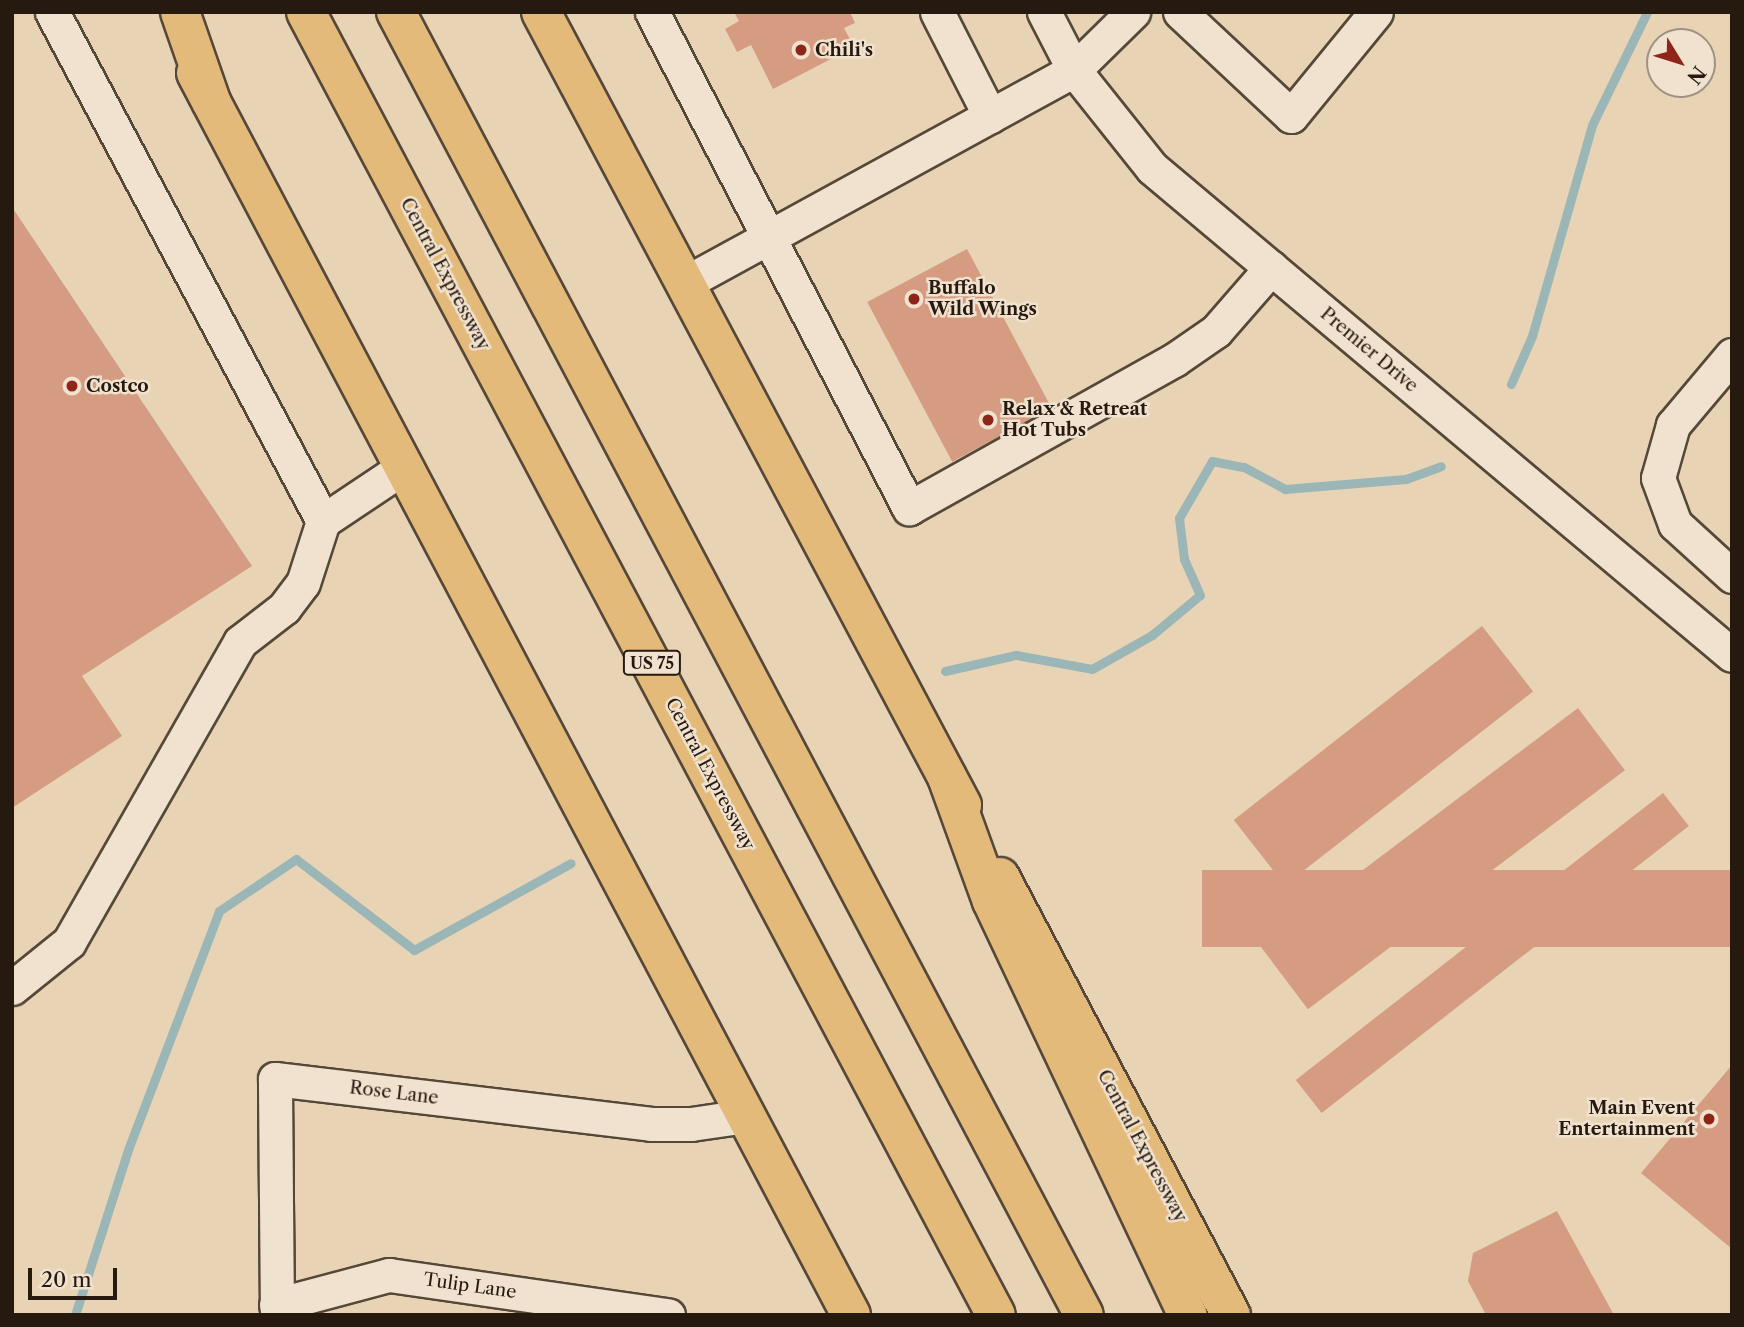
<!DOCTYPE html>
<html>
<head>
<meta charset="utf-8">
<style>
  body { margin:0 }
  #map { position:relative; width:1744px; height:1327px; overflow:hidden; background:#e8d3b4; font-family:"Libre Caslon Text",serif }
  div>[style] { position:absolute }
  [style*='--x'] { left:calc(var(--x)*1px); top:calc(var(--y)*1px); width:calc(var(--w)*1px); rotate:calc(var(--a)*1deg) }
  .stream>* { height:9px; margin:-4.5px; padding:0 4.5px; transform-origin:4.5px; border-radius:4.5px; background:#9bb6b6 }
  .building>* { inset:0; background:#d69c82; transform-origin:0 0 }
  .roads { filter:drop-shadow(2px 0 #564839) drop-shadow(-2px 0 #564839) drop-shadow(0 2px #564839) drop-shadow(0 -2px #564839) }
  .minor>* { height:33px; margin:-16.5px; padding:0 16.5px; transform-origin:16.5px; border-radius:16.5px; background:#f0e2ce }
  .major>* { height:38px; margin:-19px; padding:0 19px; transform-origin:19px; border-radius:19px; background:#e4ba7a }
  .highway>* { height:38px; margin:-19px; padding:0 19px; transform-origin:19px; border-radius:19px; background:#e4ba7a }
  .dots>* { width:19px; height:19px; translate:-50% -50%; box-sizing:border-box; border:4px solid #f0e2ce; border-radius:50% }
  span { translate:-50% -50%; white-space:nowrap; text-align:center; line-height:1.15; -webkit-text-stroke:5px #f0e2ce; paint-order:stroke }
  .shield-label span { padding:2px 5px; background:#f0e2ce; border:2px solid; border-radius:5px; -webkit-text-stroke-width:0 }
  .shield-label { font-size:16px; color:#261a10; font-weight:700 }
  .poi-label { font-size:18px; color:#261a10; font-weight:700 }
  .left { translate:0 -50%; text-align:left }
  .right { translate:-100% -50%; text-align:right }
  .street-label { font-size:18px; color:#261a10 }
  .frame { position:absolute; inset:0; border:14px solid #261a10; pointer-events:none }
  .north { position:absolute; left:1646px; top:28px; width:70px; height:70px; box-sizing:border-box; background:#f0e2ce; border:2px solid #9f9282; border-radius:50%; rotate:128deg; font-size:19px; font-weight:700; line-height:28px; text-align:center; color:#261a10 }
  .north::after { content:''; display:block; margin:auto; width:24px; height:32px; background:#8f2418; clip-path:polygon(50% 0,100% 100%,50% 72%,0 100%) }
  .scale { position:absolute; left:28px; top:1268px; width:89px; height:32px; box-sizing:border-box; border:4px solid #261a10; border-top:0; padding-left:9px; font-size:21px; line-height:24px; white-space:nowrap; color:#261a10; -webkit-text-stroke:5px #f0e2ce; paint-order:stroke }
</style>
</head>
<body>
<div id="map">
  <div class="stream">
    <i style="--x:1511;--y:384;--w:52;--a:-66.4"></i>
    <i style="--x:1532;--y:336;--w:219;--a:-74.1"></i>
    <i style="--x:1592;--y:125;--w:126;--a:-64"></i>
    <i style="--x:945;--y:671;--w:73;--a:-12.7"></i>
    <i style="--x:1016;--y:655;--w:77;--a:10.4"></i>
    <i style="--x:1092;--y:669;--w:69;--a:-29.5"></i>
    <i style="--x:1152;--y:635;--w:62;--a:-39.8"></i>
    <i style="--x:1200;--y:595;--w:39;--a:-114"></i>
    <i style="--x:1184;--y:559;--w:41;--a:-97"></i>
    <i style="--x:1179;--y:518;--w:66;--a:-59.9"></i>
    <i style="--x:1212;--y:461;--w:33;--a:11"></i>
    <i style="--x:1244;--y:467;--w:47;--a:28.2"></i>
    <i style="--x:1285;--y:489;--w:121;--a:-4.7"></i>
    <i style="--x:1406;--y:479;--w:37;--a:-20"></i>
    <i style="--x:75;--y:1315;--w:176;--a:-72.2"></i>
    <i style="--x:129;--y:1147;--w:253;--a:-69.1"></i>
    <i style="--x:219;--y:911;--w:93;--a:-34"></i>
    <i style="--x:296;--y:859;--w:149;--a:37.6"></i>
    <i style="--x:414;--y:950;--w:179;--a:-29"></i>
  </div>
  <div class="building">
    <i style="clip-path:polygon(734px 12px,850px 12px,855px 23px,844px 28px,854px 47px,773px 89px,751px 45px,737px 52px,725px 29px,739px 21px)"></i>
    <i style="clip-path:polygon(12px 207px,252px 566px,82px 676px,122px 736px,12px 808px)"></i>
    <i style="left:967px;top:249px;width:181px;height:113px;rotate:62deg"></i>
    <i style="left:1482px;top:626px;width:83px;height:315px;rotate:52deg"></i>
    <i style="left:1578px;top:708px;width:78px;height:397px;rotate:53deg"></i>
    <i style="left:1663px;top:793px;width:42px;height:466px;rotate:52deg"></i>
    <i style="left:1732px;top:870px;width:77px;height:530px;rotate:90deg"></i>
    <i style="clip-path:polygon(1732px 1065px,1732px 1249px,1641px 1173px)"></i>
    <i style="clip-path:polygon(1557px 1211px,1614px 1315px,1486px 1315px,1468px 1281px,1473px 1253px)"></i>
  </div>
  <div class="roads">
    <div class="minor">
      <i style="--x:52;--y:12;--w:577;--a:61.97"></i>
      <i style="--x:652;--y:12;--w:559;--a:62.61"></i>
      <i style="--x:909;--y:508;--w:304;--a:-29.2"></i>
      <i style="--x:1174;--y:360;--w:51;--a:-34.6"></i>
      <i style="--x:1216;--y:331;--w:84;--a:-48.9"></i>
      <i style="--x:937;--y:12;--w:117;--a:63"></i>
      <i style="--x:1044;--y:12;--w:65;--a:62.7"></i>
      <i style="--x:1074;--y:70;--w:125;--a:51.5"></i>
      <i style="--x:1152;--y:168;--w:757;--a:40.02"></i>
      <i style="--x:1180;--y:12;--w:152;--a:43.1"></i>
      <i style="--x:1291;--y:116;--w:134;--a:-50.7"></i>
      <i style="--x:685;--y:283;--w:443;--a:-28.7"></i>
      <i style="--x:1074;--y:70;--w:83;--a:-44.5"></i>
      <i style="--x:1732;--y:355;--w:92;--a:130.1"></i>
      <i style="--x:1673;--y:425;--w:55;--a:105.8"></i>
      <i style="--x:1658;--y:478;--w:49;--a:69.7"></i>
      <i style="--x:1675;--y:524;--w:77;--a:42.4"></i>
      <i style="--x:12;--y:988;--w:73;--a:-38.9"></i>
      <i style="--x:69;--y:942;--w:345;--a:-60.3"></i>
      <i style="--x:240;--y:642;--w:56;--a:-37.7"></i>
      <i style="--x:284;--y:608;--w:31;--a:-53"></i>
      <i style="--x:303;--y:583;--w:65;--a:-72.1"></i>
      <i style="--x:323;--y:521;--w:97;--a:-33.7"></i>
      <i style="--x:276;--y:1305;--w:117;--a:-14.9"></i>
      <i style="--x:389;--y:1275;--w:282;--a:8.2"></i>
      <i style="--x:277;--y:1315;--w:236;--a:-90.5"></i>
      <i style="--x:275;--y:1079;--w:379;--a:6.8"></i>
      <i style="--x:651;--y:1124;--w:40;--a:0"></i>
      <i style="--x:691;--y:1124;--w:56;--a:-8.3"></i>
    </div>
    <div class="major">
      <i style="--x:541;--y:12;--w:898;--a:62.04"></i>
      <i style="--x:196;--y:73;--w:1404;--a:62.19"></i>
      <i style="--x:1000;--y:877;--w:495;--a:62.2"></i>
    </div>
    <div class="highway">
      <i style="--x:180;--y:12;--w:94;--a:70.8"></i>
      <i style="--x:306;--y:12;--w:1474;--a:62.1"></i>
      <i style="--x:396;--y:12;--w:1473;--a:62.17"></i>
      <i style="--x:947;--y:777;--w:132;--a:70.1"></i>
      <i style="--x:992;--y:901;--w:458;--a:64.7"></i>
    </div>
  </div>
  <div class="dots">
    <i style="left:801px;top:50px;background:#8f2418"></i>
    <i style="left:914px;top:299px;background:#8f2418"></i>
    <i style="left:72px;top:386px;background:#8f2418"></i>
    <i style="left:988px;top:420px;background:#8f2418"></i>
    <i style="left:1709px;top:1119px;background:#8f2418"></i>
  </div>
  <div class="shield-label">
    <span style="left:652px;top:663px">US 75</span>
  </div>
  <div class="poi-label">
    <span class="left" style="left:815px;top:50px">Chili's</span>
    <span class="left" style="left:928px;top:299px">Buffalo<br>Wild Wings</span>
    <span class="left" style="left:86px;top:386px">Costco</span>
    <span class="left" style="left:1002px;top:420px">Relax &amp; Retreat<br>Hot Tubs</span>
    <span class="right" style="left:1695px;top:1119px">Main Event<br>Entertainment</span>
  </div>
  <div class="street-label">
    <span style="left:445px;top:274px;rotate:62deg">Central Expressway</span>
    <span style="left:1369px;top:350px;rotate:40deg">Premier Drive</span>
    <span style="left:710px;top:774px;rotate:62deg">Central Expressway</span>
    <span style="left:394px;top:1093px;rotate:7deg">Rose Lane</span>
    <span style="left:1142px;top:1146px;rotate:62deg">Central Expressway</span>
    <span style="left:470px;top:1286px;rotate:8deg">Tulip Lane</span>
  </div>
  <div class="frame"></div>
  <div class="north">N</div>
  <div class="scale">20 m</div>
</div>
</body>
</html>
